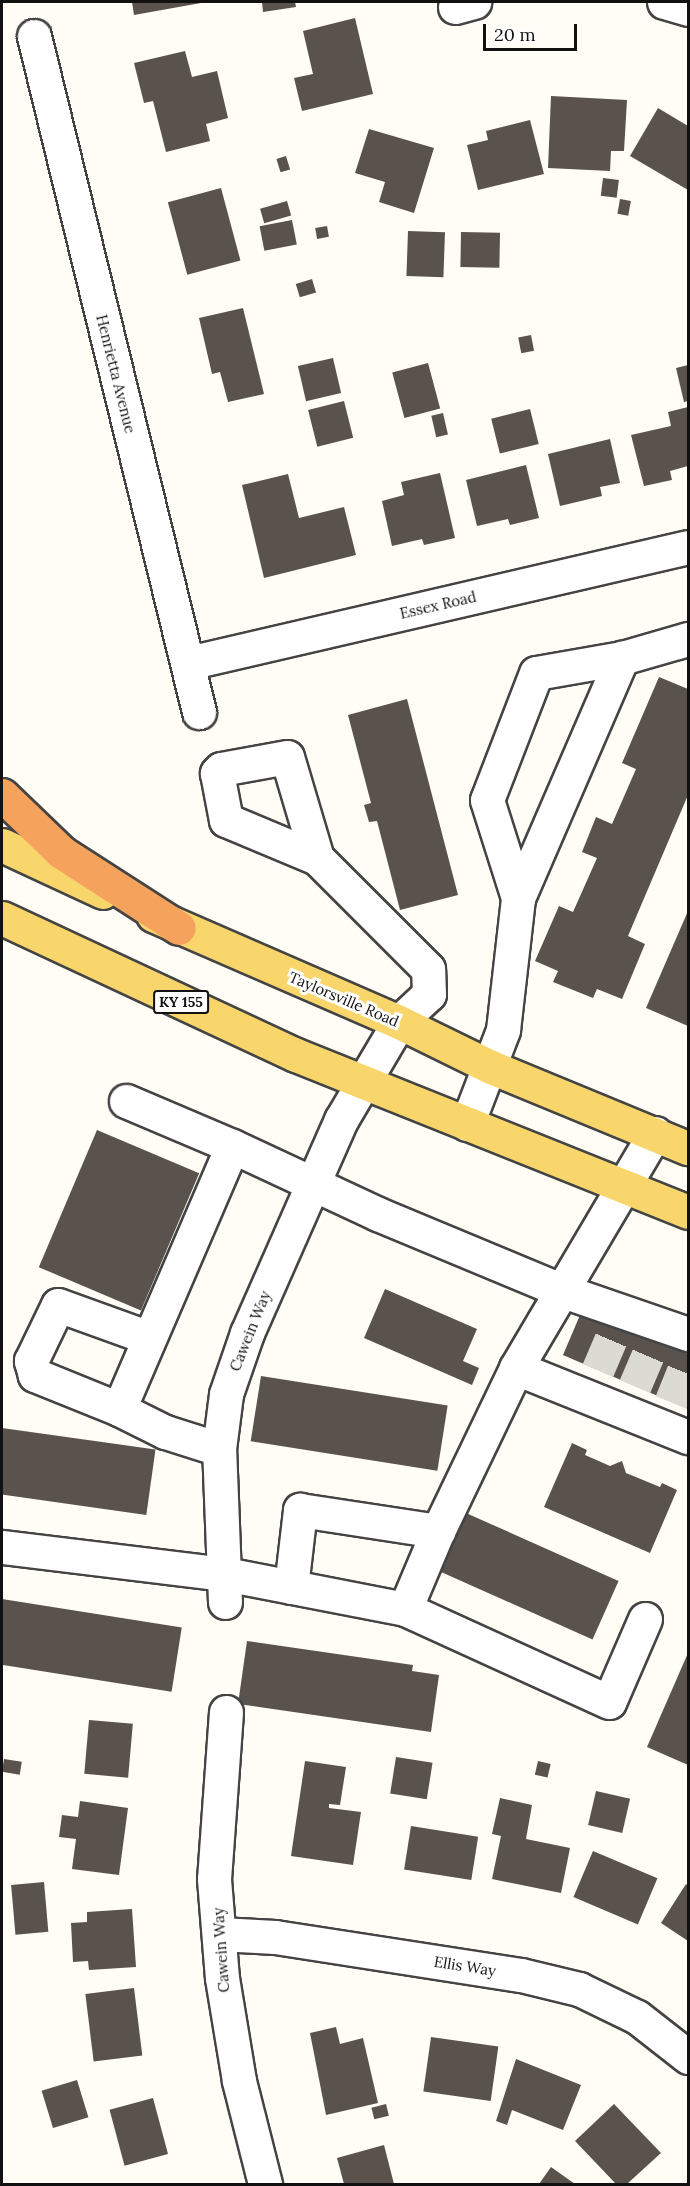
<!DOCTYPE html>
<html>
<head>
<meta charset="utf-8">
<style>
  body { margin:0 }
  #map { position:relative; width:690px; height:2186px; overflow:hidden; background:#fffdf5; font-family:Lora,serif }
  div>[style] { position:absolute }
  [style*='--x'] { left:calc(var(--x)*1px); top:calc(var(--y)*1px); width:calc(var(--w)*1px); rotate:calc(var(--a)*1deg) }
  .building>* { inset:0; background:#5a524d; transform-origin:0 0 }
  .minor-tunnel>* { height:33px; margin-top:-16.5px; transform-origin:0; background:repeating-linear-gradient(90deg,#dbdad3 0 33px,transparent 0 49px) }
  .roads { filter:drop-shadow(2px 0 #444) drop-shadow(-2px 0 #444) drop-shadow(0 2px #444) drop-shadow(0 -2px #444) }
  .minor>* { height:33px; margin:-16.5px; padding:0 16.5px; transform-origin:16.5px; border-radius:16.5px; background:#fff }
  .major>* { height:33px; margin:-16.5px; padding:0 16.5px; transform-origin:16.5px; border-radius:16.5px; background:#f9d66b }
  .highway>* { height:33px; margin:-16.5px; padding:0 16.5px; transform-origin:16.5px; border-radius:16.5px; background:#f5a25d }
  span { translate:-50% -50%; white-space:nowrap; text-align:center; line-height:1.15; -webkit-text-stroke:6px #fff; paint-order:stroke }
  .shield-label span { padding:2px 4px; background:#fff; border:2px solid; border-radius:4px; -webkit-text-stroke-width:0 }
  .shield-label { font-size:14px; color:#111; font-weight:700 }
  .street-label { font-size:15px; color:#111 }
  .frame { position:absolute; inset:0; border:3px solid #111; pointer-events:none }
  .scale { position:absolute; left:483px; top:24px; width:94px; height:27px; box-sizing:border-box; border:3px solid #111; border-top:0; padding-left:8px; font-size:18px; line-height:21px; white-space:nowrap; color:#111; -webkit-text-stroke:4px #fff; paint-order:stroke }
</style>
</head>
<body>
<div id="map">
  <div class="building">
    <i style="clip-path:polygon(132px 2px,201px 2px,201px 3px,134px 15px)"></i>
    <i style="clip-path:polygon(262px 2px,295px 2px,296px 7px,263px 12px)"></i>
    <i style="clip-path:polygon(355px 18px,373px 94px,302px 111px,294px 78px,313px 74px,303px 31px)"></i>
    <i style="clip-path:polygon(185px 51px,192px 77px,217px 71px,228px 118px,206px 124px,210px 141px,166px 152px,153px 101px,144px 103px,134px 63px)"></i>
    <i style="clip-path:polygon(551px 96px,627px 100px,624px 151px,611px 151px,610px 171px,548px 168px)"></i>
    <i style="clip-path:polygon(658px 108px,688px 126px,688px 190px,630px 156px)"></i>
    <i style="clip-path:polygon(530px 120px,544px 174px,478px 190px,467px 145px,488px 140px,486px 131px)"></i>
    <i style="clip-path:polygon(369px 129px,434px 148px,414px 213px,379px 202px,385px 182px,355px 173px)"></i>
    <i style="left:286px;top:156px;width:14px;height:10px;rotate:73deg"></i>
    <i style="left:603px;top:178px;width:16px;height:18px;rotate:7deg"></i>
    <i style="left:221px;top:188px;width:75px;height:55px;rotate:75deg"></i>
    <i style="left:620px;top:199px;width:11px;height:15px;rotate:10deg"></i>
    <i style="left:287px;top:201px;width:15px;height:28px;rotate:74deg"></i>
    <i style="left:292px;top:220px;width:25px;height:33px;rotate:79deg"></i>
    <i style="left:327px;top:226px;width:11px;height:12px;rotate:80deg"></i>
    <i style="left:408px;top:231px;width:37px;height:45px;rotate:2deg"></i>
    <i style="left:461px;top:232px;width:39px;height:35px;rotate:1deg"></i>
    <i style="left:312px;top:279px;width:14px;height:17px;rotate:73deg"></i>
    <i style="clip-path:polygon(243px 308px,264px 394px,228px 402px,220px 372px,212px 374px,199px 318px)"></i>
    <i style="left:531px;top:335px;width:16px;height:13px;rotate:79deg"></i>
    <i style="left:333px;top:358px;width:36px;height:36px;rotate:77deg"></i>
    <i style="left:428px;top:363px;width:47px;height:37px;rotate:75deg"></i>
    <i style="clip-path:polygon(688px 365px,688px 401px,684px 402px,676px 368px)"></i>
    <i style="left:344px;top:401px;width:38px;height:37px;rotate:76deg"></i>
    <i style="clip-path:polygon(688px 407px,688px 466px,670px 471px,672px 480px,644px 486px,631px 435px,671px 426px,668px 412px)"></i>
    <i style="left:530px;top:409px;width:36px;height:40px;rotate:76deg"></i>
    <i style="left:443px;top:413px;width:22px;height:12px;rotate:77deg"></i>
    <i style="clip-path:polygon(610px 439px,620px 483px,600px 487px,602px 496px,560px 506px,548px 454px)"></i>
    <i style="clip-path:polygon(526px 465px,539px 518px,510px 525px,508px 519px,477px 526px,466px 480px)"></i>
    <i style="clip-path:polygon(440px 473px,455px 538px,424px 545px,422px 539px,392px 546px,382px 501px,404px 495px,401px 482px)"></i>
    <i style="clip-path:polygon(288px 474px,299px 518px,344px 507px,356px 555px,264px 578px,242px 485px)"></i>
    <i style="clip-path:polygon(659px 677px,688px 689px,688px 795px,628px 936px,645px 944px,622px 999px,597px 989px,593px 998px,553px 982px,558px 971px,535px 961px,559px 906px,573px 912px,597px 858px,582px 852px,596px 817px,612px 824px,636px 769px,622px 763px)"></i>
    <i style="clip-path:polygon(407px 699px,458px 895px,400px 910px,377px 821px,369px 822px,364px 805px,371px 803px,348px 715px)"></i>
    <i style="clip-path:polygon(688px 911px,688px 1026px,646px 1008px)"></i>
    <i style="left:97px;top:1130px;width:111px;height:149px;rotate:23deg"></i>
    <i style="clip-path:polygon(385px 1289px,477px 1329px,463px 1361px,479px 1368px,472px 1385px,364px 1338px)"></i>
    <i style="clip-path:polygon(583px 1308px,688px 1354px,688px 1409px,563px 1355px)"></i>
    <i style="left:261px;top:1376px;width:189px;height:66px;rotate:9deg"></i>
    <i style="left:2px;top:1428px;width:155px;height:66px;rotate:8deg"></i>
    <i style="clip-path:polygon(572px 1443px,587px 1450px,585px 1455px,610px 1466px,622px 1461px,626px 1473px,660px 1487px,662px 1483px,677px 1490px,650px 1553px,544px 1507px)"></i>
    <i style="left:466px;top:1513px;width:167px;height:64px;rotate:24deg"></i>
    <i style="left:2px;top:1599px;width:182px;height:65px;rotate:9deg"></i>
    <i style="clip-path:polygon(247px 1641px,413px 1665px,412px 1671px,439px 1675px,431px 1732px,238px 1704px)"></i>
    <i style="clip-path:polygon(688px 1653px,688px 1765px,647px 1747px)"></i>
    <i style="left:89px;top:1720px;width:44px;height:54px;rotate:5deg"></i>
    <i style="left:396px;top:1757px;width:37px;height:37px;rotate:9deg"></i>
    <i style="left:4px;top:1759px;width:18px;height:13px;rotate:9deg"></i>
    <i style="clip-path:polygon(305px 1761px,346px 1767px,340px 1805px,329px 1804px,329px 1808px,361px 1812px,353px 1865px,291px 1856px)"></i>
    <i style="left:538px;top:1761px;width:13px;height:14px;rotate:13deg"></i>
    <i style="left:596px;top:1791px;width:35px;height:35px;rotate:13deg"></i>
    <i style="clip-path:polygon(500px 1798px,532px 1805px,526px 1839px,570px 1848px,561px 1893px,492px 1879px,501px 1836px,492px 1834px)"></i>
    <i style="clip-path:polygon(80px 1801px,128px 1808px,119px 1875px,72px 1869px,76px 1839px,59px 1837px,62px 1815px,78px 1817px)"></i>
    <i style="left:411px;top:1826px;width:68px;height:44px;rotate:9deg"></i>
    <i style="left:593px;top:1851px;width:70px;height:50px;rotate:23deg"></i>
    <i style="left:44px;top:1882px;width:50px;height:33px;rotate:85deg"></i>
    <i style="clip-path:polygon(686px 1884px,688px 1886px,688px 1941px,661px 1923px)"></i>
    <i style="clip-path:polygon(132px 1909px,136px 1967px,89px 1970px,88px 1961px,73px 1962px,71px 1923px,87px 1922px,87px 1912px)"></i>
    <i style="left:134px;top:1988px;width:68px;height:49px;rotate:83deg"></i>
    <i style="clip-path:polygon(336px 2027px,340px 2044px,363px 2038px,378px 2103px,326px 2115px,310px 2033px)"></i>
    <i style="left:431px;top:2037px;width:68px;height:55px;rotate:8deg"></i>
    <i style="clip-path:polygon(516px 2059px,581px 2085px,563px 2130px,512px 2110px,507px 2125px,496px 2121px)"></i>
    <i style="left:77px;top:2080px;width:39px;height:37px;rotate:73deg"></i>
    <i style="left:153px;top:2098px;width:58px;height:45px;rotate:75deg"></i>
    <i style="left:386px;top:2104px;width:12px;height:15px;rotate:76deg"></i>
    <i style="clip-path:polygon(614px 2104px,661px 2153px,627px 2184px,616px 2184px,575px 2141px)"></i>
    <i style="clip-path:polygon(384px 2145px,394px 2184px,344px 2184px,337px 2158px)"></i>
    <i style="clip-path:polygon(551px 2167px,575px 2184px,539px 2184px)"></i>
  </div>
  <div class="minor-tunnel">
    <i style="--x:598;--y:1370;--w:51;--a:-66.9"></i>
    <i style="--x:635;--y:1386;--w:51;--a:-66.9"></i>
    <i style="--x:671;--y:1402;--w:45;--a:-68"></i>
  </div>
  <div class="roads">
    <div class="minor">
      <i style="--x:664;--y:2;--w:25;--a:16"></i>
      <i style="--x:455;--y:7;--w:20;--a:-15"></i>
      <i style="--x:34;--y:36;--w:696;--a:76.28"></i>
      <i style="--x:622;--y:658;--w:69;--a:-16.1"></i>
      <i style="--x:188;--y:663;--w:513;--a:-13.06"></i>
      <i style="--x:126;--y:1101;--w:115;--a:23"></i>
      <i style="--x:467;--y:1124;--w:101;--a:-69"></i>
      <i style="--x:503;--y:1030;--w:133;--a:-83.5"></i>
      <i style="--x:518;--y:898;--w:262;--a:-66.6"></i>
      <i style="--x:622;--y:658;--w:87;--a:170.1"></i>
      <i style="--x:536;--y:673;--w:136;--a:111.1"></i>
      <i style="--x:487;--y:800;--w:103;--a:72.4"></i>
      <i style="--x:516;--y:1368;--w:185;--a:21.9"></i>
      <i style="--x:119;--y:1409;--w:91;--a:-158"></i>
      <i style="--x:35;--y:1375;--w:15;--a:-106"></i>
      <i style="--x:31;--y:1361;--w:62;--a:-64.3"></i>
      <i style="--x:58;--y:1305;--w:95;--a:19.8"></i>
      <i style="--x:219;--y:1449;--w:57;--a:-162.5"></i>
      <i style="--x:165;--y:1432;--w:51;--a:-153.4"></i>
      <i style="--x:119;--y:1409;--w:286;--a:-66.7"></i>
      <i style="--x:232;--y:1146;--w:161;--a:25"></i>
      <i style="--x:378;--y:1214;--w:200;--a:22.6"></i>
      <i style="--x:563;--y:1291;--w:132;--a:19"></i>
      <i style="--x:2;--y:1547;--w:225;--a:6.9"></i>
      <i style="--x:225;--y:1574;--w:183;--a:11"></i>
      <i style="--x:291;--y:1587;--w:78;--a:-83.3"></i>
      <i style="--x:300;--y:1510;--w:140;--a:8.7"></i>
      <i style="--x:225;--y:1602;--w:153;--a:-92.2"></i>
      <i style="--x:219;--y:1449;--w:55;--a:-82.7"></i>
      <i style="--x:226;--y:1394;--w:65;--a:-71"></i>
      <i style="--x:247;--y:1333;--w:233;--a:-66.2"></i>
      <i style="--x:341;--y:1120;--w:114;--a:-59.4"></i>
      <i style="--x:399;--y:1022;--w:41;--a:-43"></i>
      <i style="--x:429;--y:994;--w:25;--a:-92"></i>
      <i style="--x:428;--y:969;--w:157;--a:-135"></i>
      <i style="--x:317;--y:858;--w:105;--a:-106.5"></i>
      <i style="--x:287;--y:757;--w:67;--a:169.7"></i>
      <i style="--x:221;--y:769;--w:6;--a:135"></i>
      <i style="--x:217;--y:773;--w:48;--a:79.2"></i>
      <i style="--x:226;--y:820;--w:99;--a:22.7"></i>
      <i style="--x:645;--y:1619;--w:90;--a:113.4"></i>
      <i style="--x:609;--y:1702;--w:224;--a:-155.5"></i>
      <i style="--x:405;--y:1609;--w:85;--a:-67.1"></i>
      <i style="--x:438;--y:1531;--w:181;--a:-64.4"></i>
      <i style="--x:516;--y:1368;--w:273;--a:-59.4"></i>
      <i style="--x:226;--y:1712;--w:167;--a:94.1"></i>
      <i style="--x:214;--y:1879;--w:99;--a:85.4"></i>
      <i style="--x:222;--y:1978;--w:104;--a:80.6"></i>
      <i style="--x:239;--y:2081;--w:106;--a:75.8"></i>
      <i style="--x:220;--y:1934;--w:55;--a:3.1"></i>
      <i style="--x:275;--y:1937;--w:249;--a:8.8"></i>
      <i style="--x:521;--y:1975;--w:60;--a:13.6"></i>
      <i style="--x:579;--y:1989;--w:64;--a:25.8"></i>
      <i style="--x:637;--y:2017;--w:65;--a:38.1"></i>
    </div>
    <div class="major">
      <i style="--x:2;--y:845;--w:111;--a:25"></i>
      <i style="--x:153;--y:915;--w:268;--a:23.5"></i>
      <i style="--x:399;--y:1022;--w:102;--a:26.1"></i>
      <i style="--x:491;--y:1067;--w:213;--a:22.4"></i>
      <i style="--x:2;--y:918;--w:324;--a:25"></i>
      <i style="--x:296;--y:1055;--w:422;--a:21.8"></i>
    </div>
    <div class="highway">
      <i style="--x:2;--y:795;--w:82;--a:44"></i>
      <i style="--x:61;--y:852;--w:140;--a:32.8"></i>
    </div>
  </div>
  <div class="shield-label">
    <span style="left:181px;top:1002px">KY 155</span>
  </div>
  <div class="street-label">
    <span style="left:116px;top:374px;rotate:76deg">Henrietta Avenue</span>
    <span style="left:438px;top:605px;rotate:-13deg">Essex Road</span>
    <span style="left:344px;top:999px;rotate:23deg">Taylorsville Road</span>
    <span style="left:250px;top:1331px;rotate:-68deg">Cawein Way</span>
    <span style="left:221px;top:1950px;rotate:-94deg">Cawein Way</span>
    <span style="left:465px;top:1966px;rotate:9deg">Ellis Way</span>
  </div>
  <div class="frame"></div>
  <div class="scale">20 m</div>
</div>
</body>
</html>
